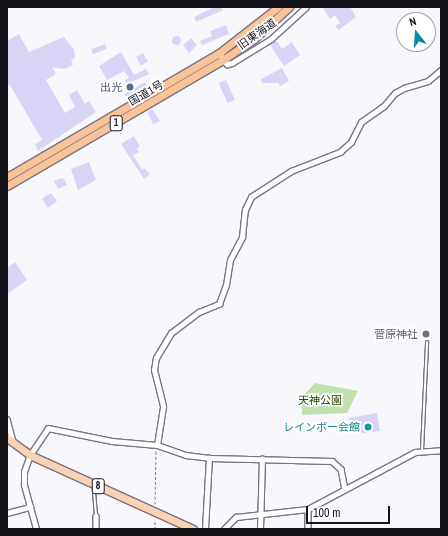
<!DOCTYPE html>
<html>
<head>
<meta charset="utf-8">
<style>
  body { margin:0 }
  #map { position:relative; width:448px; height:536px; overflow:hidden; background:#f8f8fc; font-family:"Archivo Narrow","Noto Sans JP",sans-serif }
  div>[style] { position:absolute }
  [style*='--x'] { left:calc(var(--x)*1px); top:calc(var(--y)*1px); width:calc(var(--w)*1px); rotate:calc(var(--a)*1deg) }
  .green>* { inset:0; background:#c0e0ae }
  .building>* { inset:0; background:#d7d4f6; transform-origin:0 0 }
  .round { border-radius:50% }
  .path>* { height:1px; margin-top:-0.5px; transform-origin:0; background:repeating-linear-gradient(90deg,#807f85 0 3px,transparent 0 5px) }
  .roads { filter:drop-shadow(1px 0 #767487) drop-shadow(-1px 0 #767487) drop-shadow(0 1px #767487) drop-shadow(0 -1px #767487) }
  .service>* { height:2px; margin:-1px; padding:0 1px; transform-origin:1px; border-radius:1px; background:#fff }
  .minor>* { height:4.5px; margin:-2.25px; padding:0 2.25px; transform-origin:2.25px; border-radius:2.25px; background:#fff }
  .primary>* { height:7px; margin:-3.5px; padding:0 3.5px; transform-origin:3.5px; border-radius:3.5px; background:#fbd2b2 }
  .trunk>* { height:7px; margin:-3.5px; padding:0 3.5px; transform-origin:3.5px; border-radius:3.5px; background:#fac398 }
  .dots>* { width:11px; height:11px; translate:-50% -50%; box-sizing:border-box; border:2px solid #fff; border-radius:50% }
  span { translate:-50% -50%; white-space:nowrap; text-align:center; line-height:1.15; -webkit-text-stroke:3.5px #fff; paint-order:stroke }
  .shield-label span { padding:1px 3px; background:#fff; border:1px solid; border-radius:3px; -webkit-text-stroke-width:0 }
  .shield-label { font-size:10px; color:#14131a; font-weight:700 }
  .street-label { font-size:11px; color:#14131a }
  .service-label { font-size:11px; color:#4e5e75 }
  .right { translate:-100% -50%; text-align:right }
  .worship-label { font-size:11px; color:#5b616d }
  .park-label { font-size:11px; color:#214800 }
  .culture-label { font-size:11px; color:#0d838f }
  .frame { position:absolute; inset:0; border:8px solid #14131a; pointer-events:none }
  .north { position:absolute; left:396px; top:12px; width:40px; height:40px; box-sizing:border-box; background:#fff; border:1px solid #a1a1a3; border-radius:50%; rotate:343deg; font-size:11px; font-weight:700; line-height:16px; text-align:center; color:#14131a }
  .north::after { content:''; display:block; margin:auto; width:14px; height:18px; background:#048cab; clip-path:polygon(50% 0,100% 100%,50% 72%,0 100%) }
  .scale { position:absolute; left:306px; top:506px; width:84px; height:18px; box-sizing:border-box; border:2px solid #14131a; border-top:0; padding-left:5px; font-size:12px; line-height:14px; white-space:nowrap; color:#14131a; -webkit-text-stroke:3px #fff; paint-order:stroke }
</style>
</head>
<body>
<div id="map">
  <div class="green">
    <i style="clip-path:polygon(315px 383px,358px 391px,347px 413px,302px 415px,302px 397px)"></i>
  </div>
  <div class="building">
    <i style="clip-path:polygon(215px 7px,221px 7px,223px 10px,196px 22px,194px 17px)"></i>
    <i style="clip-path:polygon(322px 7px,350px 7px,356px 17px,339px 30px,335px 26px,340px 23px,335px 15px,330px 19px)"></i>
    <i style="clip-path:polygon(226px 25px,229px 34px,202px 45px,200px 41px,212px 36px,210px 31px)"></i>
    <i style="clip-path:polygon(19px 34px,29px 52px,64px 37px,74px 50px,75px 58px,71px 60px,73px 65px,64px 69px,52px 67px,56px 74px,46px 80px,65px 113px,75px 107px,69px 95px,77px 90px,85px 104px,89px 101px,96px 112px,38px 151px,35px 144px,42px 140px,10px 85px,7px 87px,7px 41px)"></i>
    <i class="round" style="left:171.5px;top:35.5px;width:9px;height:9px"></i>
    <i style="clip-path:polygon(191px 38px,197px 45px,189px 53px,183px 45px)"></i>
    <i style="clip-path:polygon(277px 41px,282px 49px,292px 42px,300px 55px,284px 66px,270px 45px)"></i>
    <i style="left:105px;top:44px;width:5px;height:15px;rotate:68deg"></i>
    <i style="clip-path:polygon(121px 52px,134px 75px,146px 69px,149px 74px,127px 84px,125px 80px,129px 78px,124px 71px,107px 80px,99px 66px)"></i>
    <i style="left:143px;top:53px;width:10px;height:8px;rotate:61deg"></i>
    <i style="clip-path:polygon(282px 68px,289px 81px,280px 86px,278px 83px,262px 83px,261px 79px)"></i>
    <i style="left:226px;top:80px;width:22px;height:8px;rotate:66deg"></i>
    <i style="left:145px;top:82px;width:6px;height:24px;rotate:59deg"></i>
    <i style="clip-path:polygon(152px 109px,160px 121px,153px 124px,147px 112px)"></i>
    <i style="clip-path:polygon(134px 136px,140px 147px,137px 148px,139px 152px,133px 155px,142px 170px,144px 168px,150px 174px,144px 179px,121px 144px)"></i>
    <i style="clip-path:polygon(89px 162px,96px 180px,78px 190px,71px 169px)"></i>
    <i style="clip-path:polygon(61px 178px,64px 179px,67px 185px,58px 189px,54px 181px)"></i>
    <i style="clip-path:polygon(49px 194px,52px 194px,57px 201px,48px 208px,42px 199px)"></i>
    <i style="clip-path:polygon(15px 262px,27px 280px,7px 294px,7px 268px)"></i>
    <i style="clip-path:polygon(377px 413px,380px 431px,357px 434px,356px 422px,349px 423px,349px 418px)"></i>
  </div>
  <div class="path">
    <i style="--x:155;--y:504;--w:54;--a:-88.9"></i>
    <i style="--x:155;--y:529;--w:9;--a:-90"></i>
  </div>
  <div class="roads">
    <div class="service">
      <i style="--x:422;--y:450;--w:108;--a:-87.3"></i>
      <i style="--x:96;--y:515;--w:24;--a:-95"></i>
      <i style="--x:94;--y:491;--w:5;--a:-68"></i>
    </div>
    <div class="minor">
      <i style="--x:219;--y:53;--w:14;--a:54"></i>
      <i style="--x:227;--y:64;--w:5;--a:-11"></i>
      <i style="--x:232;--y:63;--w:46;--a:-31.6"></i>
      <i style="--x:271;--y:39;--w:47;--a:-42.4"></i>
      <i style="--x:7;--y:419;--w:24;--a:75"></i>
      <i style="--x:157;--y:445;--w:39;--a:-81"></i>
      <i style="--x:163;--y:406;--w:37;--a:-104"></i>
      <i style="--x:154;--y:370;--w:12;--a:-81"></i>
      <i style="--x:156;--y:358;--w:29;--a:-59"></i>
      <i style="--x:171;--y:333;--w:35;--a:-37"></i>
      <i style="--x:199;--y:312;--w:22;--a:-22"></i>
      <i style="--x:219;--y:304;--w:20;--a:-70"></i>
      <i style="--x:226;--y:285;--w:25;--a:-81"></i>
      <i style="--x:230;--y:260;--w:26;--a:-62"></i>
      <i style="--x:242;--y:237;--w:27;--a:-84"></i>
      <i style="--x:245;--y:210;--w:14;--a:-65"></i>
      <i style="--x:251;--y:197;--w:48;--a:-33"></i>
      <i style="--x:291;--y:171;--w:53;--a:-21.2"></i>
      <i style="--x:340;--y:152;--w:15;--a:-42"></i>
      <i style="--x:351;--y:142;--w:22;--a:-63"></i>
      <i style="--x:361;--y:122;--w:28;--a:-35"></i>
      <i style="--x:384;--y:106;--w:17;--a:-50"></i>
      <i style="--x:395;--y:93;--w:10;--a:-29"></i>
      <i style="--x:404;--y:88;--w:25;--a:-16"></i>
      <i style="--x:428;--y:81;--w:17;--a:-40"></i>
      <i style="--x:308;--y:509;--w:20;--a:90"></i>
      <i style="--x:7;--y:513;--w:24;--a:-15"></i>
      <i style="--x:96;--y:516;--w:13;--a:90"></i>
      <i style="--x:36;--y:529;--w:46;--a:-105.3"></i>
      <i style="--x:24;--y:485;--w:13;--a:-90"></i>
      <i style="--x:24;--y:472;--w:18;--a:-71"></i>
      <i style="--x:30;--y:455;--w:32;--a:-56"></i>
      <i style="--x:48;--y:428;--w:65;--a:11.5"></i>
      <i style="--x:112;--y:441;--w:45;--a:5.1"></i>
      <i style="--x:157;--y:445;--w:31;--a:19"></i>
      <i style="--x:186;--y:455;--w:23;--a:7"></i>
      <i style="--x:209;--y:458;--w:123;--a:1.4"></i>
      <i style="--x:332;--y:461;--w:12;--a:42"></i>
      <i style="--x:341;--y:469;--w:21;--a:79"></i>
      <i style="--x:205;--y:529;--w:71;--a:-86.8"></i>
      <i style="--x:224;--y:529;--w:17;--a:-45"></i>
      <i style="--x:236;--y:517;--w:72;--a:-6.3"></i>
      <i style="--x:308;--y:509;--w:121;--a:-28"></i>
      <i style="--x:415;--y:452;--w:26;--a:-4"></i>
      <i style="--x:260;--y:529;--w:70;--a:-88.4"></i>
    </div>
    <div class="primary">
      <i style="--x:7;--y:438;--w:29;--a:36"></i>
      <i style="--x:30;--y:455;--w:179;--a:24.4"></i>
    </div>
    <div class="trunk">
      <i style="--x:7;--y:177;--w:246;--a:-30.3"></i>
      <i style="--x:219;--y:53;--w:75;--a:-37.9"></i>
      <i style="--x:7;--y:186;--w:251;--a:-30.3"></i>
      <i style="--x:224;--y:59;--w:37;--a:-34"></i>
      <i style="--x:255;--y:38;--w:46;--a:-42.4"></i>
    </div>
  </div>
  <div class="dots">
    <i style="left:130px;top:87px;background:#5c6f8a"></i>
    <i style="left:426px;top:334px;background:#6b7280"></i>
    <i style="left:368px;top:427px;background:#0f9aa8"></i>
  </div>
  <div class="shield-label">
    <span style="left:116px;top:123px">1</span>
    <span style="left:98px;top:486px">8</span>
  </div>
  <div class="street-label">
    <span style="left:257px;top:34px;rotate:-35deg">旧東海道</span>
    <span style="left:146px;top:93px;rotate:-30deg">国道1号</span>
  </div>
  <div class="service-label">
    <span class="right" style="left:122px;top:87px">出光</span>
  </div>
  <div class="worship-label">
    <span class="right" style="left:418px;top:334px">菅原神社</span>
  </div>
  <div class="park-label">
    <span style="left:320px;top:400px">天神公園</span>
  </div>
  <div class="culture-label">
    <span class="right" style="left:360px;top:427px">レインボー会館</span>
  </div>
  <div class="frame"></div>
  <div class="north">N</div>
  <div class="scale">100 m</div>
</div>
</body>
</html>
